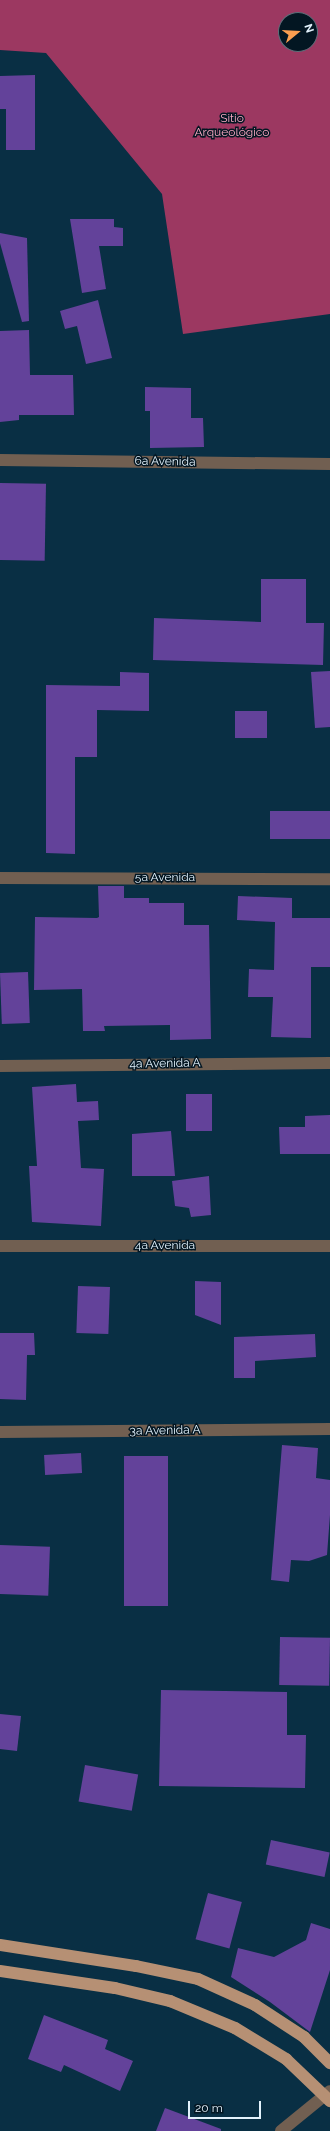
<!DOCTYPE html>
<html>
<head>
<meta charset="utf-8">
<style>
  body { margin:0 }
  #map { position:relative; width:330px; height:2131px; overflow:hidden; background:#092f44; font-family:Raleway,sans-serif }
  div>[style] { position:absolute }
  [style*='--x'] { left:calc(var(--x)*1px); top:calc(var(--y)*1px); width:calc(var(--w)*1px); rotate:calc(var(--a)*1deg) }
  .forest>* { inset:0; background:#9c3861 }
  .building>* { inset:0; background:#63429a; transform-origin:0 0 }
  .street>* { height:12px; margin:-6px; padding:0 6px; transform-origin:6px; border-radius:6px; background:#715f51 }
  .primary>* { height:12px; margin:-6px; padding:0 6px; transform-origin:6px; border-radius:6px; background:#b69074 }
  span { translate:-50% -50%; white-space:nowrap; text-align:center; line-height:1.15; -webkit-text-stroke:3px #031622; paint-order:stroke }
  .park-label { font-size:12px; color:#faa9c3 }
  .street-label { font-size:12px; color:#e3f2fc }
  .north { position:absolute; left:278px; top:12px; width:40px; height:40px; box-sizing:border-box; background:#031622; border:1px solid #5d6e79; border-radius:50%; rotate:72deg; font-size:11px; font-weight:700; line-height:16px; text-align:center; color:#e3f2fc }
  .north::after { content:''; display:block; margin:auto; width:14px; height:18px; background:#fb9e50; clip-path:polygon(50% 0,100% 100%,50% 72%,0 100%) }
  .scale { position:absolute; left:188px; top:2101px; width:73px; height:18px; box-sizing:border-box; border:2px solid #e3f2fc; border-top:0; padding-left:5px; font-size:12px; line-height:14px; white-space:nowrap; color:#e3f2fc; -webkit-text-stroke:3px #031622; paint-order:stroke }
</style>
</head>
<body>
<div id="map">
  <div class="forest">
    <i style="clip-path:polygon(evenodd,0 0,330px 0,330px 314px,183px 334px,162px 194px,46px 53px,0 50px,0 0,286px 20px,310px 20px,310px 44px,286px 44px,286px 20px)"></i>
  </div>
  <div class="building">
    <i style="clip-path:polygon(35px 75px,35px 150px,6px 150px,6px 109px,0 109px,0 76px)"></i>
    <i style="clip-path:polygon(70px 219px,114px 219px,114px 227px,123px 228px,123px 246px,99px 246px,106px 289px,82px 293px)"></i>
    <i style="clip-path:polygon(0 233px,27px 238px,29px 321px,22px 322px,0 243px)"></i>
    <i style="clip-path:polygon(98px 300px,112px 358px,86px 364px,77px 326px,65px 329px,60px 311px)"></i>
    <i style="clip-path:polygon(29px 330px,30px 375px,73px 375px,74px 415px,19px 415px,19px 420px,0 422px,0 331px)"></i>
    <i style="clip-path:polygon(145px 387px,191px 388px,191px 418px,203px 418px,204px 447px,150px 448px,150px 411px,145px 411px)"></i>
    <i style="left:0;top:483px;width:46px;height:77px;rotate:1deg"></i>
    <i style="clip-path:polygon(261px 579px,306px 579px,306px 623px,324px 623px,323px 665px,153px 660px,154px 618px,261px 622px)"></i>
    <i style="clip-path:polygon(330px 671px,330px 727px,315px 728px,311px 672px)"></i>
    <i style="clip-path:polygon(120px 672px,149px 673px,149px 711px,97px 710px,97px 757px,75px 757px,75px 854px,46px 853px,46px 685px,120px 686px)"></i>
    <i style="left:235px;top:711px;width:32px;height:27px"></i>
    <i style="left:330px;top:811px;width:28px;height:60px;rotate:90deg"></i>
    <i style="clip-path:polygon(98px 886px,124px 886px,124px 898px,149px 898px,149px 903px,184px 903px,184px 925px,209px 925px,211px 1039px,170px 1040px,170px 1025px,104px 1026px,105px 1031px,83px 1031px,82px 989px,34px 990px,35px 917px,97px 918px,99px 917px)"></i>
    <i style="clip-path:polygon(238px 896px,292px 898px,292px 918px,330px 918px,330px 967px,311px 967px,311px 1038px,271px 1037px,273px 997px,248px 997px,249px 969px,274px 970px,275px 922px,237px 920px)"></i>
    <i style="left:28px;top:972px;width:51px;height:28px;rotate:88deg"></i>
    <i style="clip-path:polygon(76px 1084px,77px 1102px,98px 1101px,99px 1120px,78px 1121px,81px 1168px,104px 1169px,101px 1226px,32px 1222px,29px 1166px,37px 1166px,32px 1087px)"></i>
    <i style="left:186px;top:1094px;width:26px;height:37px"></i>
    <i style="clip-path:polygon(330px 1115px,330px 1154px,280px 1154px,279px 1127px,305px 1127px,305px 1116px)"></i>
    <i style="clip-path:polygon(171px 1131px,175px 1176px,132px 1176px,132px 1134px)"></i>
    <i style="clip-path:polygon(209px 1176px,211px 1215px,191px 1217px,189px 1208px,175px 1206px,172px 1181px)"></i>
    <i style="clip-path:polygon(195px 1281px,221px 1282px,221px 1325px,195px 1315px)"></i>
    <i style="left:78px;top:1286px;width:32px;height:47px;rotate:2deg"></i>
    <i style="clip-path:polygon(0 1333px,34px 1333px,35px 1355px,27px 1355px,26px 1400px,0 1399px)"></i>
    <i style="clip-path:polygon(315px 1334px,316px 1357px,255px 1361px,255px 1378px,234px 1378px,234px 1337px)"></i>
    <i style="clip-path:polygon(282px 1445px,318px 1448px,316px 1478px,330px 1480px,330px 1515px,327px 1555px,309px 1561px,291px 1560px,289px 1582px,271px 1580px)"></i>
    <i style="left:81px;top:1453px;width:20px;height:37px;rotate:87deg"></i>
    <i style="left:124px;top:1456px;width:44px;height:150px"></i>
    <i style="left:0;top:1545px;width:50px;height:49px;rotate:2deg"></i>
    <i style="left:280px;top:1637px;width:50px;height:48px;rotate:1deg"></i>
    <i style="clip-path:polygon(161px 1690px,287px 1692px,287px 1735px,306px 1735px,305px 1788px,159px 1786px)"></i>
    <i style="clip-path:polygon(0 1714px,21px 1716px,17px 1751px,0 1749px)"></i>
    <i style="left:85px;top:1765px;width:54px;height:37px;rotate:10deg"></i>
    <i style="left:271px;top:1840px;width:60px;height:25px;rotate:12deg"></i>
    <i style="left:208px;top:1893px;width:35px;height:48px;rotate:15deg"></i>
    <i style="clip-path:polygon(311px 1923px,330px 1929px,330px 1970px,310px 2032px,270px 2002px,231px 1977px,238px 1948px,274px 1957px,306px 1940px)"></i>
    <i style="clip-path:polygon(44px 2015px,108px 2040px,105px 2049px,133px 2061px,120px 2091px,64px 2065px,61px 2072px,28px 2059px)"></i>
    <i style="clip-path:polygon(165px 2108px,221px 2129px,221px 2131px,156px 2131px)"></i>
  </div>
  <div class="street">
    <i style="--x:0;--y:460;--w:330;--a:0.7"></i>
    <i style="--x:0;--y:878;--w:330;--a:0.2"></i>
    <i style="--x:0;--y:1066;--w:330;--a:-0.5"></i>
    <i style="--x:0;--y:1246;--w:330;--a:0"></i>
    <i style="--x:0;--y:1432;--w:330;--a:-0.5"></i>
    <i style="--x:281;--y:2131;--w:63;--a:-39.2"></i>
  </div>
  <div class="primary">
    <i style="--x:0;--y:1945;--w:138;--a:8.8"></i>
    <i style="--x:136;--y:1966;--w:63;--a:11.8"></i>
    <i style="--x:198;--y:1979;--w:63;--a:24.5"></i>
    <i style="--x:255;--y:2005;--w:59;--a:33.1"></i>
    <i style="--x:304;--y:2037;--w:37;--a:45"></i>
    <i style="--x:0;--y:1971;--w:116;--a:8.4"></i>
    <i style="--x:115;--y:1988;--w:57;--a:13.3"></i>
    <i style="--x:170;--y:2001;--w:70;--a:22.6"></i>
    <i style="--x:235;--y:2028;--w:60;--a:31.3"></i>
    <i style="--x:286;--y:2059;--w:61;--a:43.7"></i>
  </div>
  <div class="park-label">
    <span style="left:232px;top:126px">Sitio<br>Arqueológico</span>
  </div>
  <div class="street-label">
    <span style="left:165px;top:462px;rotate:1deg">6a Avenida</span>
    <span style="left:165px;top:878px">5a Avenida</span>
    <span style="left:165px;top:1064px;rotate:-1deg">4a Avenida A</span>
    <span style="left:165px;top:1246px">4a Avenida</span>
    <span style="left:165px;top:1431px;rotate:-1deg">3a Avenida A</span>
  </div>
  <div class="north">N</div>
  <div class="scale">20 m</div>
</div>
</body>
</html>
